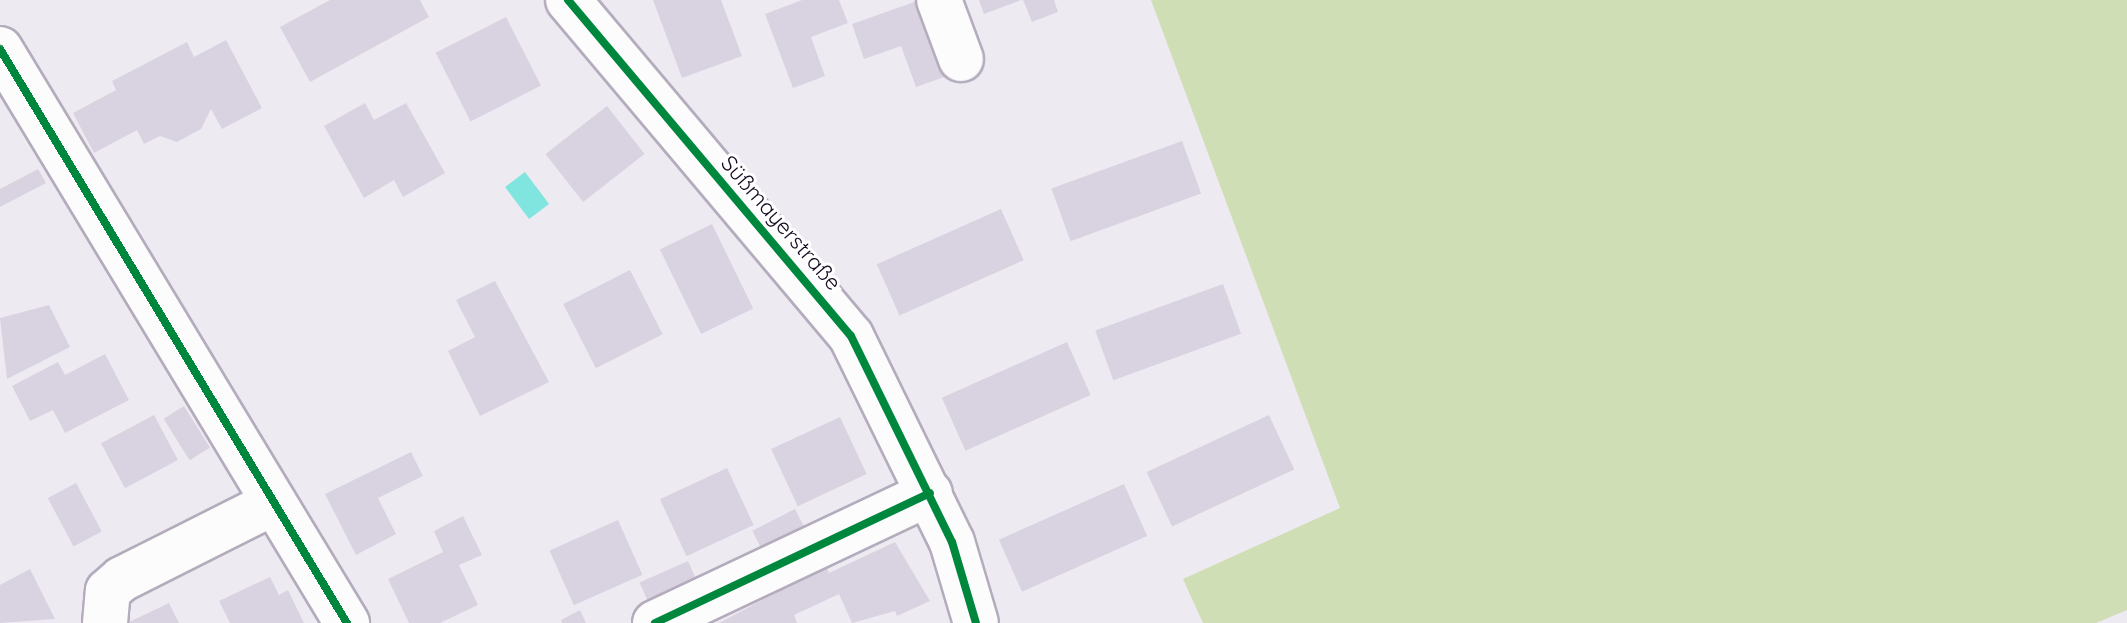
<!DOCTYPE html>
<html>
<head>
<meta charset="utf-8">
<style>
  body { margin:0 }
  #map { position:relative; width:2127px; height:623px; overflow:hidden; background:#eeeaf2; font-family:Quicksand,sans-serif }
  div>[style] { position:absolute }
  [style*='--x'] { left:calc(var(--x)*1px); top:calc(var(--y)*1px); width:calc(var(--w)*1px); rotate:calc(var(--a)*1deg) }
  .green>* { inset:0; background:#cfdeb4 }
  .water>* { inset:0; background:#7fe5de; transform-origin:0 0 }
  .building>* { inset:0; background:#d9d3e1; transform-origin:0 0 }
  .roads { filter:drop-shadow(2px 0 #b4acbc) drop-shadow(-2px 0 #b4acbc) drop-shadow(0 2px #b4acbc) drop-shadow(0 -2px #b4acbc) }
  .minor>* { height:44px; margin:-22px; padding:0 22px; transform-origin:22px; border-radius:22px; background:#fcfcfd }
  .cycleway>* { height:8px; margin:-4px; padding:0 4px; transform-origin:4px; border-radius:4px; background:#00873e }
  span { translate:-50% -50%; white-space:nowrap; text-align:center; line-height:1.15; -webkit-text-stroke:6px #fff; paint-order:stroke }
  .street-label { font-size:22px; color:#150820 }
</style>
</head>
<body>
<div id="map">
  <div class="green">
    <i style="clip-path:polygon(1151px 0,2127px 0,2127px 610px,2096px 623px,1203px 623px,1183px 579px,1340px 508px)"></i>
  </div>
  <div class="water">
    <i style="left:525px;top:172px;width:40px;height:25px;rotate:53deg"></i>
  </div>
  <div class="building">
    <i style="clip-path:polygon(330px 0,420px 0,429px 17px,310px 82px,280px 27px)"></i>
    <i style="clip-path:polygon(653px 0,721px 0,742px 56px,682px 78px)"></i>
    <i style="clip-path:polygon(802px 0,839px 0,848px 23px,811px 37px,825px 76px,793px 88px,765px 14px)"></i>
    <i style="clip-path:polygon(920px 0,947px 76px,916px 87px,901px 46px,864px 59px,852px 24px)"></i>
    <i style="clip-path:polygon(979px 0,1021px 0,984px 14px)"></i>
    <i style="clip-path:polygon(1023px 0,1054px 0,1058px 12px,1032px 22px)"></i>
    <i style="left:506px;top:17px;width:77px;height:79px;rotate:63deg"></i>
    <i style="clip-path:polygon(226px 40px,262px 108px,222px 129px,211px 109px,201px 129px,177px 142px,160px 136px,144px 144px,137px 130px,94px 153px,73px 113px,116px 90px,112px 81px,187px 42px,194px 57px)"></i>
    <i style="clip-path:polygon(365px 103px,374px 120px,406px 103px,445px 173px,403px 197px,394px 180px,364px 198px,324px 126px)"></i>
    <i style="left:607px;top:106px;width:61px;height:78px;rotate:52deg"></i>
    <i style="left:1182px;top:141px;width:56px;height:139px;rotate:70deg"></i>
    <i style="clip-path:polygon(38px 169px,46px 183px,0 207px,0 189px)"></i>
    <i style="left:1001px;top:209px;width:56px;height:136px;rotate:66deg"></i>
    <i style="left:712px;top:224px;width:94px;height:58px;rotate:64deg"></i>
    <i style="left:630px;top:270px;width:72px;height:75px;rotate:63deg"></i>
    <i style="clip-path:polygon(495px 281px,549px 382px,480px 416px,448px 351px,475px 337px,456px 300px)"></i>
    <i style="left:1223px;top:284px;width:53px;height:136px;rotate:70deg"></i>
    <i style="clip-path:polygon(49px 305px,70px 347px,7px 379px,0 318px)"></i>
    <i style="left:1067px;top:342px;width:58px;height:137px;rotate:66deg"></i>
    <i style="clip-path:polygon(105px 354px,129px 400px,65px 433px,53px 410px,30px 421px,12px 386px,58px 362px,65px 375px)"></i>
    <i style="left:184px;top:406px;width:49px;height:24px;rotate:58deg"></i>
    <i style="left:154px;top:415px;width:51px;height:60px;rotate:62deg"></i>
    <i style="left:1269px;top:415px;width:60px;height:135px;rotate:65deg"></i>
    <i style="left:840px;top:417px;width:63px;height:76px;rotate:65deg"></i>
    <i style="clip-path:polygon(411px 452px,423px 476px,378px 498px,396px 534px,356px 555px,325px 494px)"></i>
    <i style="left:727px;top:468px;width:63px;height:74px;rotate:65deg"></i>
    <i style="left:76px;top:483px;width:55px;height:32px;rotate:62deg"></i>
    <i style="left:1124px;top:484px;width:57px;height:137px;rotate:66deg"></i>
    <i style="left:795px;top:509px;width:31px;height:48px;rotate:63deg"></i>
    <i style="clip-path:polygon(463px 516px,482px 555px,459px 565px,478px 605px,440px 623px,409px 623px,388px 579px,443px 552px,434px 531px)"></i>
    <i style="left:618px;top:520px;width:60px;height:75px;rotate:66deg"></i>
    <i style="clip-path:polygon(895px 542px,930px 601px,897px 616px,895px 611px,852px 623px,839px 594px,794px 615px,797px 623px,719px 623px,826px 566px,829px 573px)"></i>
    <i style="left:688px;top:561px;width:30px;height:53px;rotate:66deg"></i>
    <i style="clip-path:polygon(30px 569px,55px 619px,0 623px,0 585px)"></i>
    <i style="clip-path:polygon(270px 577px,279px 595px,288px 590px,304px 623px,230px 623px,219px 601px)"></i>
    <i style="clip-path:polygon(169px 603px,179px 623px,127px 623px)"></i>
    <i style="clip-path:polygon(580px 610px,586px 623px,562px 623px,561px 620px)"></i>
  </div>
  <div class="roads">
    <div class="minor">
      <i style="--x:568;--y:0;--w:439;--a:49.9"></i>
      <i style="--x:851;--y:336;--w:229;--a:63.9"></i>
      <i style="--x:952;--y:542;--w:84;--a:73.5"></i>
      <i style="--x:939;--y:0;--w:63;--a:69.6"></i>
      <i style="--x:0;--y:49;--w:671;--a:58.85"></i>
      <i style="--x:105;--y:623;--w:32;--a:-85"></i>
      <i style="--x:108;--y:591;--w:18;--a:-41"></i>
      <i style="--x:122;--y:579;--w:167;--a:-26.7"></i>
      <i style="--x:655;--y:623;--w:304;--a:-25.3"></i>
    </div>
  </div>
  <div class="cycleway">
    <i style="--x:568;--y:0;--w:439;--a:49.9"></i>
    <i style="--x:851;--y:336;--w:229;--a:63.9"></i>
    <i style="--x:952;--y:542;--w:84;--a:73.5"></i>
    <i style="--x:0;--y:49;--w:671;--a:58.85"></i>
    <i style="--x:655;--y:623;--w:304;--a:-25.3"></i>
  </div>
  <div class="street-label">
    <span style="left:781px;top:223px;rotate:49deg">Süßmayerstraße</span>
  </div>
</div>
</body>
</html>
